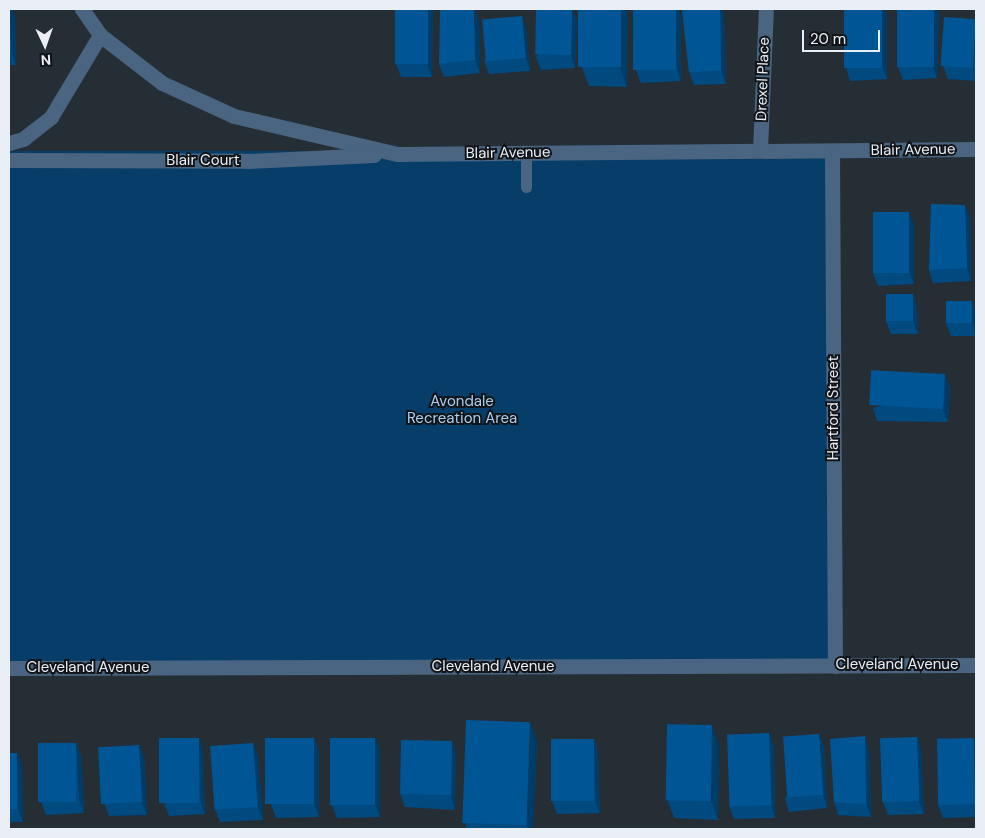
<!DOCTYPE html>
<html>
<head>
<meta charset="utf-8">
<style>
  body { margin:0 }
  #map { position:relative; width:985px; height:838px; overflow:hidden; background:#252d35; font-family:"DM Sans",sans-serif }
  div>[style] { position:absolute }
  [style*='--x'] { left:calc(var(--x)*1px); top:calc(var(--y)*1px); width:calc(var(--w)*1px); rotate:calc(var(--a)*1deg) }
  .green>* { inset:0; background:#073d69; transform-origin:0 0 }
  .lane>* { height:11px; margin:-5.5px; padding:0 5.5px; transform-origin:5.5px; border-radius:5.5px; background:#496581 }
  .street>* { height:15px; margin:-7.5px; padding:0 7.5px; transform-origin:7.5px; border-radius:7.5px; background:#496581 }
  .wall>* { inset:0; background:#004a80 }
  .shaded-wall>* { inset:0; background:#003c68 }
  .building>* { inset:0; background:#005695; transform-origin:0 0 }
  span { translate:-50% -50%; white-space:nowrap; text-align:center; line-height:1.15; -webkit-text-stroke:4px #111519; paint-order:stroke }
  .street-label { font-size:15px; color:#e9eff4 }
  .park-label { font-size:15px; color:#abcef1 }
  .frame { position:absolute; inset:0; border:10px solid #e9eff4; pointer-events:none }
  .north { position:absolute; left:20px; top:20px; width:50px; height:50px; -webkit-text-stroke:4px #111519; paint-order:stroke; rotate:177deg; font-size:14px; font-weight:700; line-height:20px; text-align:center; color:#e9eff4 }
  .north::after { content:''; display:block; margin:auto; width:18px; height:22px; background:#e9eff4; clip-path:polygon(50% 0,100% 100%,50% 72%,0 100%) }
  .scale { position:absolute; left:802px; top:30px; width:78px; height:22px; box-sizing:border-box; border:2px solid #e9eff4; border-top:0; padding-left:6px; font-size:15px; line-height:18px; white-space:nowrap; color:#e9eff4; -webkit-text-stroke:4px #111519; paint-order:stroke }
</style>
</head>
<body>
<div id="map">
  <div class="green">
    <i style="left:832px;top:151px;width:515px;height:823px;rotate:90deg"></i>
  </div>
  <div class="lane">
    <i style="--x:526;--y:187;--w:35;--a:-90"></i>
  </div>
  <div class="street">
    <i style="--x:82;--y:9;--w:32;--a:55"></i>
    <i style="--x:100;--y:35;--w:78;--a:37.7"></i>
    <i style="--x:162;--y:83;--w:79;--a:24.6"></i>
    <i style="--x:234;--y:116;--w:167;--a:13.1"></i>
    <i style="--x:397;--y:154;--w:579;--a:-0.49"></i>
    <i style="--x:9;--y:143;--w:15;--a:-16"></i>
    <i style="--x:23;--y:139;--w:36;--a:-38"></i>
    <i style="--x:51;--y:117;--w:96;--a:-59.1"></i>
    <i style="--x:760;--y:150;--w:141;--a:-87.6"></i>
    <i style="--x:832;--y:151;--w:515;--a:89.67"></i>
    <i style="--x:9;--y:160;--w:239;--a:0.2"></i>
    <i style="--x:248;--y:161;--w:126;--a:-2.7"></i>
    <i style="--x:9;--y:668;--w:967;--a:-0.18"></i>
  </div>
  <div class="wall">
    <i style="clip-path:polygon(9px 9px,15px 17px,16px 65px,9px 65px)"></i>
    <i style="clip-path:polygon(395px 9px,433px 9px,432px 77px,401px 77px,396px 64px)"></i>
    <i style="clip-path:polygon(572px 9px,577px 21px,575px 68px,541px 70px,536px 57px)"></i>
    <i style="clip-path:polygon(628px 9px,627px 87px,589px 86px,582px 67px)"></i>
    <i style="clip-path:polygon(633px 9px,678px 9px,681px 16px,681px 81px,641px 83px,636px 70px)"></i>
    <i style="clip-path:polygon(682px 9px,722px 9px,724px 15px,726px 84px,694px 85px,689px 72px)"></i>
    <i style="clip-path:polygon(844px 9px,884px 9px,887px 16px,887px 79px,850px 81px,846px 68px)"></i>
    <i style="clip-path:polygon(892px 9px,937px 9px,939px 15px,937px 78px,903px 80px,898px 67px,897px 10px,892px 10px)"></i>
    <i style="clip-path:polygon(522px 16px,526px 29px,530px 71px,489px 74px,484px 61px)"></i>
    <i style="clip-path:polygon(976px 19px,976px 81px,948px 79px,943px 66px)"></i>
    <i style="clip-path:polygon(479px 21px,480px 73px,444px 77px,439px 64px)"></i>
    <i style="clip-path:polygon(965px 205px,970px 218px,971px 281px,933px 283px,929px 270px)"></i>
    <i style="clip-path:polygon(914px 225px,914px 284px,878px 286px,873px 273px)"></i>
    <i style="clip-path:polygon(913px 294px,917px 307px,918px 334px,891px 334px,886px 321px)"></i>
    <i style="clip-path:polygon(976px 313px,976px 336px,951px 336px,946px 323px)"></i>
    <i style="clip-path:polygon(950px 387px,948px 422px,877px 421px,873px 408px)"></i>
    <i style="clip-path:polygon(769px 733px,774px 746px,775px 818px,734px 819px,729px 806px)"></i>
    <i style="clip-path:polygon(819px 734px,824px 747px,827px 808px,789px 812px,785px 799px)"></i>
    <i style="clip-path:polygon(865px 736px,869px 749px,871px 817px,838px 815px,834px 802px)"></i>
    <i style="clip-path:polygon(917px 737px,921px 750px,924px 814px,888px 815px,883px 802px)"></i>
    <i style="clip-path:polygon(314px 738px,319px 751px,319px 817px,276px 818px,271px 805px)"></i>
    <i style="clip-path:polygon(375px 738px,380px 751px,380px 817px,337px 818px,332px 805px)"></i>
    <i style="clip-path:polygon(974px 738px,976px 744px,976px 817px,943px 818px,938px 805px)"></i>
    <i style="clip-path:polygon(594px 739px,598px 752px,600px 813px,557px 814px,552px 801px)"></i>
    <i style="clip-path:polygon(537px 741px,533px 829px,467px 829px,465px 823px)"></i>
    <i style="clip-path:polygon(76px 743px,81px 756px,84px 813px,46px 815px,41px 802px)"></i>
    <i style="clip-path:polygon(253px 743px,258px 756px,263px 820px,220px 822px,215px 809px)"></i>
    <i style="clip-path:polygon(719px 744px,718px 820px,674px 818px,667px 799px)"></i>
    <i style="clip-path:polygon(139px 745px,144px 758px,147px 815px,109px 816px,104px 803px)"></i>
    <i style="clip-path:polygon(203px 751px,205px 814px,169px 816px,164px 803px)"></i>
    <i style="clip-path:polygon(9px 753px,17px 753px,22px 766px,23px 822px,9px 822px)"></i>
    <i style="clip-path:polygon(456px 754px,455px 810px,405px 807px,400px 794px)"></i>
  </div>
  <div class="shaded-wall">
    <i style="clip-path:polygon(10px 9px,12px 9px,15px 17px,16px 65px,11px 52px)"></i>
    <i style="clip-path:polygon(428px 9px,433px 9px,432px 77px,427px 64px)"></i>
    <i style="clip-path:polygon(475px 9px,479px 21px,480px 73px,475px 60px)"></i>
    <i style="clip-path:polygon(572px 9px,577px 21px,575px 68px,571px 55px)"></i>
    <i style="clip-path:polygon(621px 9px,628px 9px,627px 87px,620px 68px)"></i>
    <i style="clip-path:polygon(676px 9px,678px 9px,681px 16px,681px 81px,676px 68px)"></i>
    <i style="clip-path:polygon(720px 9px,722px 9px,724px 15px,726px 84px,721px 71px)"></i>
    <i style="clip-path:polygon(882px 9px,884px 9px,887px 16px,887px 79px,882px 66px)"></i>
    <i style="clip-path:polygon(934px 9px,937px 9px,939px 15px,937px 78px,932px 65px)"></i>
    <i style="clip-path:polygon(522px 16px,526px 29px,530px 71px,526px 58px)"></i>
    <i style="clip-path:polygon(965px 205px,970px 218px,971px 281px,967px 268px)"></i>
    <i style="clip-path:polygon(909px 212px,914px 225px,914px 284px,909px 271px)"></i>
    <i style="clip-path:polygon(913px 294px,917px 307px,918px 334px,913px 321px)"></i>
    <i style="clip-path:polygon(972px 301px,976px 313px,976px 335px,972px 323px)"></i>
    <i style="clip-path:polygon(945px 374px,950px 387px,948px 422px,943px 409px)"></i>
    <i style="clip-path:polygon(530px 722px,537px 741px,533px 829px,528px 829px,526px 823px)"></i>
    <i style="clip-path:polygon(712px 725px,719px 744px,718px 820px,711px 801px)"></i>
    <i style="clip-path:polygon(769px 733px,774px 746px,775px 818px,771px 805px)"></i>
    <i style="clip-path:polygon(819px 734px,824px 747px,827px 808px,823px 795px)"></i>
    <i style="clip-path:polygon(865px 736px,869px 749px,871px 817px,866px 804px)"></i>
    <i style="clip-path:polygon(917px 737px,921px 750px,924px 814px,919px 801px)"></i>
    <i style="clip-path:polygon(199px 738px,203px 751px,205px 814px,200px 801px)"></i>
    <i style="clip-path:polygon(314px 738px,319px 751px,319px 817px,314px 804px)"></i>
    <i style="clip-path:polygon(375px 738px,380px 751px,380px 817px,375px 804px)"></i>
    <i style="clip-path:polygon(974px 738px,976px 744px,976px 806px,975px 804px)"></i>
    <i style="clip-path:polygon(594px 739px,598px 752px,600px 813px,595px 800px)"></i>
    <i style="clip-path:polygon(452px 741px,456px 754px,455px 810px,451px 797px)"></i>
    <i style="clip-path:polygon(76px 743px,81px 756px,84px 813px,79px 800px)"></i>
    <i style="clip-path:polygon(253px 743px,258px 756px,263px 820px,258px 807px)"></i>
    <i style="clip-path:polygon(139px 745px,144px 758px,147px 815px,142px 802px)"></i>
    <i style="clip-path:polygon(17px 753px,22px 766px,23px 822px,18px 809px)"></i>
  </div>
  <div class="building">
    <i style="clip-path:polygon(9px 9px,10px 9px,11px 52px,9px 52px)"></i>
    <i style="left:395px;top:9px;width:33px;height:55px"></i>
    <i style="clip-path:polygon(458px 9px,474px 9px,475px 60px,439px 64px,440px 10px)"></i>
    <i style="left:572px;top:9px;width:46px;height:36px;rotate:91deg"></i>
    <i style="left:578px;top:9px;width:43px;height:58px"></i>
    <i style="left:633px;top:9px;width:43px;height:61px"></i>
    <i style="clip-path:polygon(682px 9px,720px 9px,721px 71px,689px 72px)"></i>
    <i style="left:844px;top:9px;width:38px;height:59px"></i>
    <i style="left:897px;top:9px;width:37px;height:58px"></i>
    <i style="left:522px;top:16px;width:42px;height:40px;rotate:85deg"></i>
    <i style="left:944px;top:17px;width:32px;height:49px;rotate:4deg"></i>
    <i style="clip-path:polygon(931px 204px,965px 205px,967px 268px,929px 270px)"></i>
    <i style="left:873px;top:212px;width:36px;height:61px"></i>
    <i style="left:886px;top:294px;width:27px;height:27px"></i>
    <i style="left:946px;top:301px;width:26px;height:22px"></i>
    <i style="left:945px;top:374px;width:35px;height:74px;rotate:93deg"></i>
    <i style="left:466px;top:720px;width:64px;height:103px;rotate:2deg"></i>
    <i style="left:712px;top:725px;width:76px;height:45px;rotate:91deg"></i>
    <i style="left:769px;top:733px;width:72px;height:42px;rotate:88deg"></i>
    <i style="left:819px;top:734px;width:61px;height:36px;rotate:86deg"></i>
    <i style="clip-path:polygon(865px 736px,866px 804px,834px 802px,830px 739px)"></i>
    <i style="left:917px;top:737px;width:64px;height:37px;rotate:88deg"></i>
    <i style="left:159px;top:738px;width:40px;height:65px"></i>
    <i style="left:314px;top:738px;width:66px;height:49px;rotate:90deg"></i>
    <i style="left:330px;top:738px;width:45px;height:67px"></i>
    <i style="left:974px;top:738px;width:66px;height:37px;rotate:89deg"></i>
    <i style="left:551px;top:739px;width:43px;height:62px"></i>
    <i style="left:401px;top:740px;width:51px;height:54px;rotate:1deg"></i>
    <i style="left:38px;top:743px;width:38px;height:59px"></i>
    <i style="left:253px;top:743px;width:64px;height:43px;rotate:86deg"></i>
    <i style="left:139px;top:745px;width:57px;height:41px;rotate:87deg"></i>
    <i style="left:9px;top:753px;width:8px;height:56px"></i>
  </div>
  <div class="street-label">
    <span style="left:763px;top:79px;rotate:-88deg">Drexel Place</span>
    <span style="left:913px;top:150px;rotate:-1deg">Blair Avenue</span>
    <span style="left:508px;top:153px;rotate:-1deg">Blair Avenue</span>
    <span style="left:203px;top:161px">Blair Court</span>
    <span style="left:834px;top:408px;rotate:-90deg">Hartford Street</span>
    <span style="left:897px;top:665px">Cleveland Avenue</span>
    <span style="left:493px;top:667px">Cleveland Avenue</span>
    <span style="left:88px;top:668px">Cleveland Avenue</span>
  </div>
  <div class="park-label">
    <span style="left:462px;top:410px">Avondale<br>Recreation Area</span>
  </div>
  <div class="frame"></div>
  <div class="north">N</div>
  <div class="scale">20 m</div>
</div>
</body>
</html>
